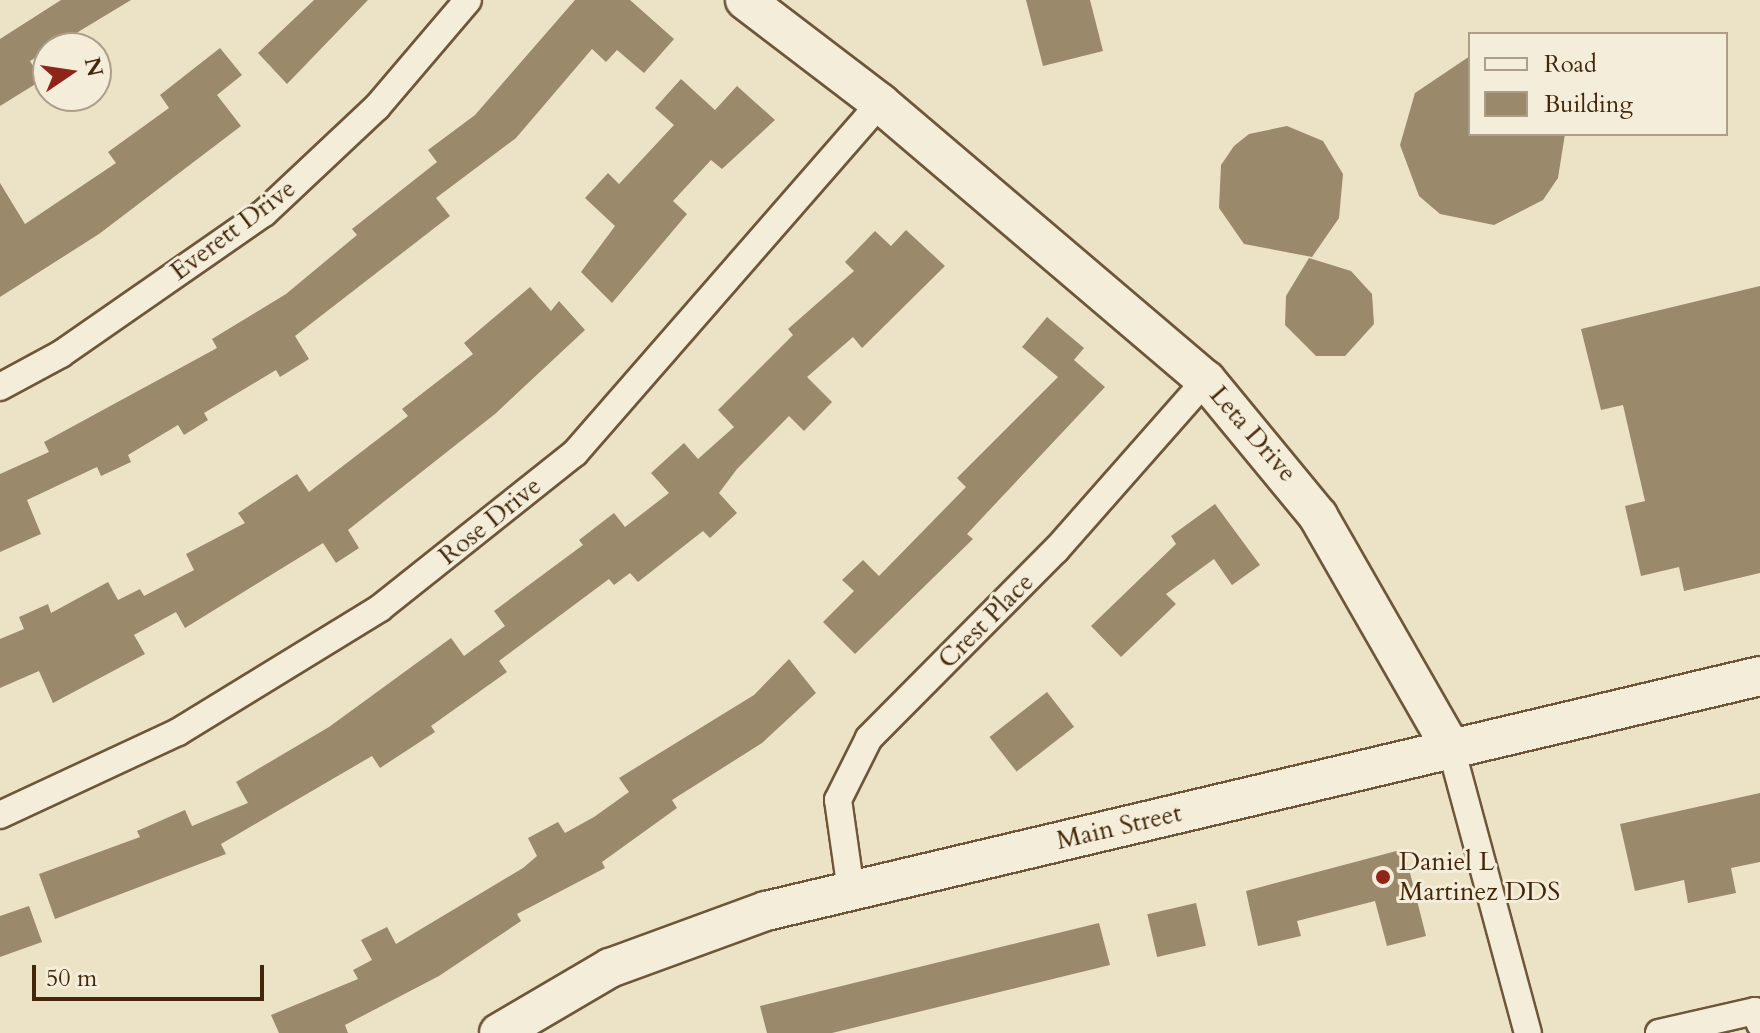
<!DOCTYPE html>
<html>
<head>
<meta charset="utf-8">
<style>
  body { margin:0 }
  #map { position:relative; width:1760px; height:1033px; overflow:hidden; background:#ece3c6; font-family:Cardo,serif }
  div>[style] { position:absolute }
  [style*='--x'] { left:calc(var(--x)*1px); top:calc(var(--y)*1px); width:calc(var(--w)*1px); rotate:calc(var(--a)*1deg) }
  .building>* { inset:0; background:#9b896c; transform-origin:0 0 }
  .roads { filter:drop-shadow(2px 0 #6e5639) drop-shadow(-2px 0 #6e5639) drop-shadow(0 2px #6e5639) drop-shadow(0 -2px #6e5639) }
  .street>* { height:26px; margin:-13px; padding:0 13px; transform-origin:13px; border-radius:13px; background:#f3edda }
  .secondary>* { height:38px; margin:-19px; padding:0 19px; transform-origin:19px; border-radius:19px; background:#f3edda }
  .dots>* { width:22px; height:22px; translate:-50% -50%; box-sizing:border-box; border:4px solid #f3edda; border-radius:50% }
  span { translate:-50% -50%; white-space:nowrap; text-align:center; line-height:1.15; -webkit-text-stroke:6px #f3edda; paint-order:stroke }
  .street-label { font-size:26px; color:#44270a }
  .poi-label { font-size:26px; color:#44270a }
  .left { translate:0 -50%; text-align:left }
  .legend { position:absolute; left:1468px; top:32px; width:260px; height:104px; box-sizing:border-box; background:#f3edda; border:2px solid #ad9e87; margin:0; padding:10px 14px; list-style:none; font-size:24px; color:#44270a }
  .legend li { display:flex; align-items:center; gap:16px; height:40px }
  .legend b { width:40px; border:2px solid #ad9e87 }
  .north { position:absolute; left:32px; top:32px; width:80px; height:80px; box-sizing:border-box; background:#f3edda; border:2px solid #ad9e87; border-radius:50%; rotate:77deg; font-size:22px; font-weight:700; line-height:32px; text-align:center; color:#44270a }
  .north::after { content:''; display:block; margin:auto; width:28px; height:36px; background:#8f2418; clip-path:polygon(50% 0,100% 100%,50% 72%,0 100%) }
  .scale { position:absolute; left:32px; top:965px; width:232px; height:36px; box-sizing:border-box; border:4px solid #44270a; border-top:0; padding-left:10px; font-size:24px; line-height:28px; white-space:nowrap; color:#44270a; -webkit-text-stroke:6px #f3edda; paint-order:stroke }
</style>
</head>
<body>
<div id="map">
  <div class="building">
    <i style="clip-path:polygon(61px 0,131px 0,30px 61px,42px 80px,0 106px,0 39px)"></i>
    <i style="clip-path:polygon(314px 0,368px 0,287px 84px,258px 53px)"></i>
    <i style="clip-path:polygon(575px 0,630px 0,674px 39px,644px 73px,617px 50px,606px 62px,592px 49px,516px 138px,436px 198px,450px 216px,295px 336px,309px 359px,280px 377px,276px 370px,204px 413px,208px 420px,184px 435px,178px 425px,128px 455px,131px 462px,101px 476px,97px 467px,27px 500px,41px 534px,0 552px,0 474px,49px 452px,44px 442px,217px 348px,212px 339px,286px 294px,357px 235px,352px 229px,437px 162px,428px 150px,475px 115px)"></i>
    <i style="clip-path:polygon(1026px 0,1090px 0,1103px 51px,1043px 66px)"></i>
    <i style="clip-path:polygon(220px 48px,242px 75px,217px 95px,241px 126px,99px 234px,0 297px,0 183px,25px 224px,116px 163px,108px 152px,169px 108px,160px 95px)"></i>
    <i style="clip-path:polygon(1470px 56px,1470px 134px,1565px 134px,1558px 178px,1543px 200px,1494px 225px,1440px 214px,1419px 196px,1400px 145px,1415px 93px)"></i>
    <i style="clip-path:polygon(681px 79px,715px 110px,737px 86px,775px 120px,722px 169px,711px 160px,673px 201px,687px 214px,612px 303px,581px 272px,615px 226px,585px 198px,608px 173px,619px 184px,674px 125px,655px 108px)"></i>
    <i style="clip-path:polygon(1287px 126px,1323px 141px,1343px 174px,1339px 218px,1312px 257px,1244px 244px,1219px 208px,1221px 165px,1234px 146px,1249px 134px)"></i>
    <i style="clip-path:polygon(906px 230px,945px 266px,862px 348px,853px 337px,807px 377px,832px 402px,804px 431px,789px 416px,737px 469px,719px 493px,737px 513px,710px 538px,703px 531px,638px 582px,630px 573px,614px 585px,609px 579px,499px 661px,507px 672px,431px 726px,435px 732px,380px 768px,372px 756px,221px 844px,226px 854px,55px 919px,39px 874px,140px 837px,137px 831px,185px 810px,192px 826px,248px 803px,236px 782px,329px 727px,451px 638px,464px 656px,505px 626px,494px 611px,583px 545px,579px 540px,614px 513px,625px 527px,669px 493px,651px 473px,684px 443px,698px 459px,734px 427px,718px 410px,793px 335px,788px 329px,854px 271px,845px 262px,875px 231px,891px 246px)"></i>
    <i style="clip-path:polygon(1309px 258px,1351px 271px,1372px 294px,1374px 324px,1345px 356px,1316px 356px,1285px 325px,1286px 296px)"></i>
    <i style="clip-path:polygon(1760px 286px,1760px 573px,1684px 591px,1679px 567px,1641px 576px,1625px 506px,1645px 501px,1623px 405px,1601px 410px,1581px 329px)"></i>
    <i style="clip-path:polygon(530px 287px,551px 311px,559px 301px,585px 330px,495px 414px,348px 530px,359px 548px,336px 563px,323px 543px,185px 628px,176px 612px,134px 635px,145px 654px,53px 703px,39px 671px,0 688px,0 639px,24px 629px,19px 617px,48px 604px,51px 613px,108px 582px,118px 600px,140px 589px,144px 596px,194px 570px,186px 554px,245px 523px,238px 513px,297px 474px,309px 492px,408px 416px,402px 409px,473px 354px,464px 343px)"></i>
    <i style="clip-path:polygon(1047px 317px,1084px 348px,1074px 360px,1105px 387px,967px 534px,973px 539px,855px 654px,823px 622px,854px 591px,842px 580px,863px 560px,879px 576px,966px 487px,957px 478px,1058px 377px,1022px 347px)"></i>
    <i style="clip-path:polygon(1215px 504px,1260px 565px,1232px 585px,1214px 559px,1166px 594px,1176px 604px,1121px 657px,1091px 626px,1176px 544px,1171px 536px)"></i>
    <i style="clip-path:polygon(789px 659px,816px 693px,762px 743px,672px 800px,677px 808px,602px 862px,605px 868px,517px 914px,521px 921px,439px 976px,345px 1025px,348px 1033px,279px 1033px,271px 1015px,358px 979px,353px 970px,372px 960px,361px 940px,387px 927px,396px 944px,523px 868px,537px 856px,528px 838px,558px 822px,565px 833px,594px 817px,629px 792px,619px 778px,754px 695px)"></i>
    <i style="left:1047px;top:692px;width:44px;height:73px;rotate:52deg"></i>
    <i style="clip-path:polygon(1760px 793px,1760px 862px,1731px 868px,1736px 893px,1688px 903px,1684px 880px,1635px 891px,1620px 824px)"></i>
    <i style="clip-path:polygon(1404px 849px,1426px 936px,1387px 946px,1375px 901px,1297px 921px,1301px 936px,1258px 946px,1246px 891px)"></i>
    <i style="left:1196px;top:903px;width:44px;height:50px;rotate:77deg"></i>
    <i style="clip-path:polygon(29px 906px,42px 942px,0 957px,0 916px)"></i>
    <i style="clip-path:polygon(1099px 923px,1110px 965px,832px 1033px,767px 1033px,760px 1006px)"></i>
  </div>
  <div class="roads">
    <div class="street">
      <i style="--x:0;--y:387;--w:69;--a:-28.4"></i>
      <i style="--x:61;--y:354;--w:247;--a:-34.8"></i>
      <i style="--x:264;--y:213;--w:155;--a:-43.2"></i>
      <i style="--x:377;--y:107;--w:140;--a:-49.6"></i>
      <i style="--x:1451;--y:748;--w:295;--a:74.9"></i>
      <i style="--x:0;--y:815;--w:196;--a:-25"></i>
      <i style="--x:178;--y:732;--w:237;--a:-31.5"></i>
      <i style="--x:380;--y:608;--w:249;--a:-38.5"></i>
      <i style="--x:575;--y:453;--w:464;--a:-48.9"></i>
      <i style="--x:851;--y:891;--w:92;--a:-98.1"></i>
      <i style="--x:838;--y:800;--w:69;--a:-63.4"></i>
      <i style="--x:869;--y:738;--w:265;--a:-45.2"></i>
      <i style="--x:1056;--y:550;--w:227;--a:-48.6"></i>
      <i style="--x:1659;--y:1033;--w:98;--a:-12.9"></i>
      <i style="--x:1755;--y:1011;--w:14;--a:69"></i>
    </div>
    <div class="secondary">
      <i style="--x:745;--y:0;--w:170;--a:37.3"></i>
      <i style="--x:880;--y:103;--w:428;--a:40.4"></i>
      <i style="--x:1206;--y:380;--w:176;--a:50.5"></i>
      <i style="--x:1318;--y:516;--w:267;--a:60.2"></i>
      <i style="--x:499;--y:1033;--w:129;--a:-30.4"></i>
      <i style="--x:610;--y:968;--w:166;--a:-20.1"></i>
      <i style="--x:766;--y:911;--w:1021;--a:-13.3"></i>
    </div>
  </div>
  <div class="dots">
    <i style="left:1383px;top:877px;background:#8f2418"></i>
  </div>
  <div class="street-label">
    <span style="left:233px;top:230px;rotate:-37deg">Everett Drive</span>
    <span style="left:1253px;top:434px;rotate:49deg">Leta Drive</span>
    <span style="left:490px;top:521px;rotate:-39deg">Rose Drive</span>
    <span style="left:986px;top:621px;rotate:-45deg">Crest Place</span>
    <span style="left:1119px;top:827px;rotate:-13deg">Main Street</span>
  </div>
  <div class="poi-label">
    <span class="left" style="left:1399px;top:877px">Daniel L<br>Martinez DDS</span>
  </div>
  <ul class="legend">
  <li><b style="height:10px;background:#f3edda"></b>Road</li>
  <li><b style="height:22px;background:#9b896c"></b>Building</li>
  </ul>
  <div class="north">N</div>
  <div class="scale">50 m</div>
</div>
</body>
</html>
